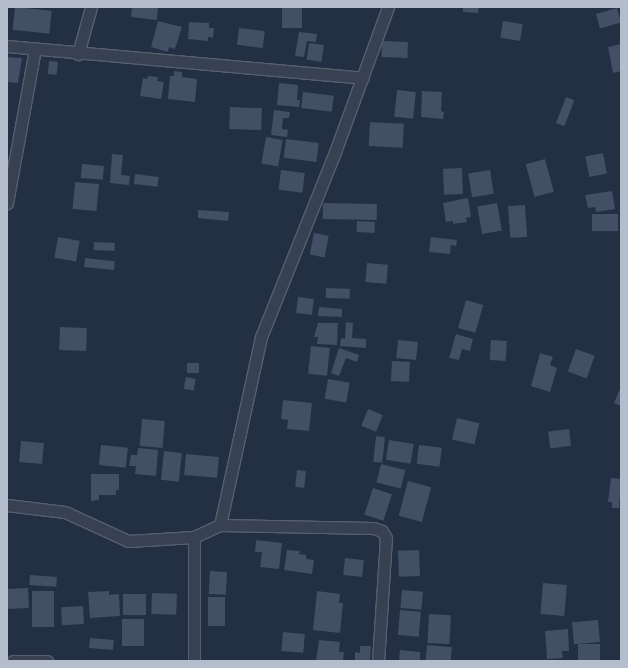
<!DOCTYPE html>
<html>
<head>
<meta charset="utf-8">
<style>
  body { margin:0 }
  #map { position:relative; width:628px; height:668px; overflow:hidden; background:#232f42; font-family:Montserrat,sans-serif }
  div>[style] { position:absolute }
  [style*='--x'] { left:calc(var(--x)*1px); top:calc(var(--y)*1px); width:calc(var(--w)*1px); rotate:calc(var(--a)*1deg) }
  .building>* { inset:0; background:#424f64; transform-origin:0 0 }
  .roads { filter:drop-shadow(1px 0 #555f6f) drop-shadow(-1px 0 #555f6f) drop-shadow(0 1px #555f6f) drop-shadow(0 -1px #555f6f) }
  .minor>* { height:11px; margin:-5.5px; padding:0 5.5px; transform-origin:5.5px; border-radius:5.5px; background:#384151 }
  span { translate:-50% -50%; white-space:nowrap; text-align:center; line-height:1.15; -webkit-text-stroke:3px #1c2637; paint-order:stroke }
  .frame { position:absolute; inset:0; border:8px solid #b4bdcc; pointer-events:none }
</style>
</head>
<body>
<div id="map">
  <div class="building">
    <i style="left:15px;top:7px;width:37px;height:23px;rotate:6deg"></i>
    <i style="clip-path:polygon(132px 7px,158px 7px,157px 20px,131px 17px)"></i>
    <i style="left:282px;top:7px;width:20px;height:21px"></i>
    <i style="clip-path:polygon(463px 7px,479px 7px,478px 13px,463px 12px)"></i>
    <i style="left:617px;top:8px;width:15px;height:22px;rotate:74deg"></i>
    <i style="clip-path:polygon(158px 21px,182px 27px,175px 49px,169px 47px,168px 52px,151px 47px)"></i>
    <i style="left:503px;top:21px;width:20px;height:17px;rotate:9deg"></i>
    <i style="clip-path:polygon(189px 22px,209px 23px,209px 28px,214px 28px,213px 38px,208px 37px,208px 41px,188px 39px)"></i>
    <i style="left:239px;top:28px;width:26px;height:17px;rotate:7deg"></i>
    <i style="clip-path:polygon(299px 32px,317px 34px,316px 42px,307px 41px,304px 57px,295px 56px)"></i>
    <i style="left:382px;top:41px;width:26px;height:16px;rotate:2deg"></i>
    <i style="left:309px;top:43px;width:15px;height:17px;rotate:8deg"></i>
    <i style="clip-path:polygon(621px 44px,621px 71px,613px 73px,608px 47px)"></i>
    <i style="clip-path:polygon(7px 57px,22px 58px,18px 83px,7px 82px)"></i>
    <i style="left:49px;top:61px;width:9px;height:13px;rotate:6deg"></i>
    <i style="clip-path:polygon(174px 71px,182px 72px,182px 77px,197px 79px,195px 102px,168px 99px,170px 76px,174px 76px)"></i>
    <i style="clip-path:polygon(148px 76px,158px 77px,157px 81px,164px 82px,161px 99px,140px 96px,143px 78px,147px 79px)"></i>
    <i style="clip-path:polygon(279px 83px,298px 85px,297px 100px,300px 100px,299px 107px,277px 105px)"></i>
    <i style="left:397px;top:90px;width:19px;height:27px;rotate:6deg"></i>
    <i style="clip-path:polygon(422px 91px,442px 92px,441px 111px,444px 112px,443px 119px,421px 117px)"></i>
    <i style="left:303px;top:92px;width:31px;height:16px;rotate:7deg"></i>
    <i style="left:566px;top:97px;width:9px;height:28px;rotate:21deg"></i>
    <i style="left:230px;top:107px;width:32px;height:22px;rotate:2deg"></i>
    <i style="clip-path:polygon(274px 110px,290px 112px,289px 118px,283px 118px,282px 129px,288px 130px,287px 137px,271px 135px)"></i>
    <i style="left:370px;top:122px;width:34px;height:24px;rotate:3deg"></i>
    <i style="left:266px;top:137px;width:17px;height:27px;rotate:10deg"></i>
    <i style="left:286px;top:139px;width:33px;height:19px;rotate:7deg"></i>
    <i style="left:603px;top:153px;width:21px;height:18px;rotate:79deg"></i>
    <i style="clip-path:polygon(112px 154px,123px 155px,121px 175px,130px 176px,129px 185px,110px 183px)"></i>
    <i style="left:545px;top:159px;width:34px;height:20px;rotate:75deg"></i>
    <i style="left:82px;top:164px;width:22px;height:14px;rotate:5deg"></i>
    <i style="left:462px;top:168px;width:26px;height:19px;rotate:88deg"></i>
    <i style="left:281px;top:170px;width:24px;height:20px;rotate:7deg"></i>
    <i style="left:490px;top:170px;width:24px;height:22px;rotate:81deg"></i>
    <i style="left:135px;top:174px;width:24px;height:10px;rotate:7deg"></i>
    <i style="left:75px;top:182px;width:24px;height:27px;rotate:5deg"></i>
    <i style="clip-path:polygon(612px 191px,615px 209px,596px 212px,595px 207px,588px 208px,585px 195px)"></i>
    <i style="clip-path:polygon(468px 198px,471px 217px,466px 218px,467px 222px,453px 224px,453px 221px,446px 222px,443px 203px)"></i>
    <i style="left:323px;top:203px;width:54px;height:16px;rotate:1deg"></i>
    <i style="left:497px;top:203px;width:28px;height:20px;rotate:80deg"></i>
    <i style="left:525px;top:205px;width:32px;height:17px;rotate:86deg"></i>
    <i style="clip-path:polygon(198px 210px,229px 212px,228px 221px,198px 218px)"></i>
    <i style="left:618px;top:214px;width:17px;height:26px;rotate:90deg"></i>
    <i style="left:357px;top:221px;width:18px;height:11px;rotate:3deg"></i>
    <i style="left:314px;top:233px;width:15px;height:22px;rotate:11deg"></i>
    <i style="left:58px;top:237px;width:22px;height:21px;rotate:10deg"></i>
    <i style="clip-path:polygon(431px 237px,457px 240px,456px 246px,451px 245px,450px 254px,429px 252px)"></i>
    <i style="left:94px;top:242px;width:21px;height:8px;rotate:3deg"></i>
    <i style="left:85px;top:258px;width:30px;height:9px;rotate:6deg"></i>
    <i style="left:367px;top:263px;width:21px;height:19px;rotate:5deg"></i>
    <i style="left:326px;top:288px;width:24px;height:10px;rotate:2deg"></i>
    <i style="left:298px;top:297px;width:16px;height:16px;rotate:7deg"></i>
    <i style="left:466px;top:300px;width:18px;height:29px;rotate:16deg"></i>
    <i style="clip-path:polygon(319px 307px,342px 309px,342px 317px,318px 316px)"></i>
    <i style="clip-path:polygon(346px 322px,353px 323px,352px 338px,366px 339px,366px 348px,340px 346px,341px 338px,345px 339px)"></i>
    <i style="clip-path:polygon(318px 323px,338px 323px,337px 345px,317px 344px,318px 337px,314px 337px)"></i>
    <i style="left:60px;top:327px;width:27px;height:23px;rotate:2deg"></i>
    <i style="clip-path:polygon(456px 334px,473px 339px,470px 351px,462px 349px,459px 360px,449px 358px)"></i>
    <i style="left:398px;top:340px;width:20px;height:18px;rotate:6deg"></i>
    <i style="left:491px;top:340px;width:16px;height:20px;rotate:4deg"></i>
    <i style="left:311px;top:346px;width:19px;height:28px;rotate:6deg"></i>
    <i style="clip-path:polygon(339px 348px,359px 355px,357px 362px,346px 358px,339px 376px,331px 373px)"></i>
    <i style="left:576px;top:349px;width:20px;height:24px;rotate:20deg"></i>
    <i style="clip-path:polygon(540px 353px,553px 357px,550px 365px,557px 368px,550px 392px,531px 386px)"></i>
    <i style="left:392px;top:361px;width:18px;height:20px;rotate:3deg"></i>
    <i style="left:187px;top:363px;width:12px;height:10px"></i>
    <i style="left:186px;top:377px;width:10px;height:12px;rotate:11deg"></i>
    <i style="left:328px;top:379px;width:22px;height:20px;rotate:10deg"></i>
    <i style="clip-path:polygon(619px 391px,621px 391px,621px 406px,614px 403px)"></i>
    <i style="clip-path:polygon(283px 400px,312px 403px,309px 431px,287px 429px,288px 420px,281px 419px)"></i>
    <i style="left:368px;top:409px;width:16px;height:18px;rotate:22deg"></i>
    <i style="left:457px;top:418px;width:23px;height:22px;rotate:13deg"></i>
    <i style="left:142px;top:419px;width:23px;height:27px;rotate:5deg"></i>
    <i style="left:569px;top:429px;width:17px;height:21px;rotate:83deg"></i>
    <i style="left:376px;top:436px;width:9px;height:26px;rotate:6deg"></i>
    <i style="left:389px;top:440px;width:25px;height:20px;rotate:9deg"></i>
    <i style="left:21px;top:441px;width:23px;height:21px;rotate:5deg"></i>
    <i style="left:101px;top:445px;width:27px;height:20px;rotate:6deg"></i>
    <i style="left:419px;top:445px;width:23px;height:19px;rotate:7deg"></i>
    <i style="clip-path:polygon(138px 448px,158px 450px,156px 476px,135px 474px,136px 466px,129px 466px,131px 455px,137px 455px)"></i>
    <i style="left:164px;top:451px;width:18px;height:29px;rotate:6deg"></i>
    <i style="left:186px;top:454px;width:33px;height:21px;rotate:5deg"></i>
    <i style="left:381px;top:464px;width:25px;height:19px;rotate:14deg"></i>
    <i style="left:297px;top:470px;width:9px;height:17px;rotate:6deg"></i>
    <i style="clip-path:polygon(91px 474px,119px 474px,119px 490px,116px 490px,116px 495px,99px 495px,99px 500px,91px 501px)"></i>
    <i style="clip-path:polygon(611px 478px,621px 479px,619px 508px,612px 508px,612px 502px,608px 502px)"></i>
    <i style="left:408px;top:481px;width:24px;height:36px;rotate:15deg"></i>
    <i style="left:373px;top:488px;width:20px;height:28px;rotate:18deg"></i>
    <i style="clip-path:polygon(256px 540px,282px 543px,279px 569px,260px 567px,262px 552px,255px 552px)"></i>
    <i style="clip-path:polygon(287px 550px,300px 551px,299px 554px,306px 555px,306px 559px,314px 560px,312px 574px,284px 570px)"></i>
    <i style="left:419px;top:550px;width:26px;height:21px;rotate:88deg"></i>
    <i style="left:345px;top:558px;width:19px;height:17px;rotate:6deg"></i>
    <i style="left:210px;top:571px;width:17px;height:23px;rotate:3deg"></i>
    <i style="left:30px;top:575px;width:27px;height:10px;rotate:4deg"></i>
    <i style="left:543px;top:583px;width:24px;height:31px;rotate:5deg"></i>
    <i style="left:28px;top:588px;width:20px;height:21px;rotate:87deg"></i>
    <i style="left:402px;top:590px;width:21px;height:18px;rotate:5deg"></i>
    <i style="left:32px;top:591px;width:22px;height:36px"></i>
    <i style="clip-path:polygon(109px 591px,109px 595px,119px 594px,120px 616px,90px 618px,88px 592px)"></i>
    <i style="clip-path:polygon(317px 591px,340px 594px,339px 603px,343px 603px,340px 633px,313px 630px)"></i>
    <i style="left:152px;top:593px;width:25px;height:21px;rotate:2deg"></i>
    <i style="left:123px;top:594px;width:23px;height:21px"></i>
    <i style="left:208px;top:597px;width:17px;height:29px"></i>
    <i style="left:83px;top:606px;width:18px;height:22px;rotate:87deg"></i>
    <i style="left:400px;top:610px;width:21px;height:25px;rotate:5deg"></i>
    <i style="left:429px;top:614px;width:22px;height:29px;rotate:3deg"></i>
    <i style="left:122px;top:619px;width:22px;height:27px"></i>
    <i style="left:598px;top:620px;width:22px;height:26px;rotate:85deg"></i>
    <i style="clip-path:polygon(568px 629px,569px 651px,562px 651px,563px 658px,547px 659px,545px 631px)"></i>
    <i style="left:283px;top:632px;width:22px;height:19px;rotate:5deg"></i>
    <i style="left:90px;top:638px;width:24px;height:10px;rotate:5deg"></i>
    <i style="clip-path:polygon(319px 640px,340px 642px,339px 652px,344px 652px,343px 660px,316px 661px)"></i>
    <i style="left:600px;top:644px;width:17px;height:22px;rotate:90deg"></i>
    <i style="left:427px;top:645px;width:25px;height:16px;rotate:5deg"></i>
    <i style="clip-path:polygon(360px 646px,371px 646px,370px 661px,355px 661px,355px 652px,360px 653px)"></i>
    <i style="clip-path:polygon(400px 650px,420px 652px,420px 661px,399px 661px)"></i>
  </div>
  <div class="roads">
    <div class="minor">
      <i style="--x:7;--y:46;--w:357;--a:5.1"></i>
      <i style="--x:78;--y:54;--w:49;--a:-74.5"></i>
      <i style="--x:7;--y:203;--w:157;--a:-79.7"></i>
      <i style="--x:7;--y:505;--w:58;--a:6.9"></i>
      <i style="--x:65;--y:512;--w:69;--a:24.7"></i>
      <i style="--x:128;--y:541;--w:66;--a:-3.5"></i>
      <i style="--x:220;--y:525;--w:192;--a:-77.7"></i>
      <i style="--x:261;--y:337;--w:199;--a:-68.2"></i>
      <i style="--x:335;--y:152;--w:154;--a:-69.9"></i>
      <i style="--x:13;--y:661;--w:34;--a:0"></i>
      <i style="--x:194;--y:661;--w:124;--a:-90"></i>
      <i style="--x:194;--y:537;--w:29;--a:-25"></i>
      <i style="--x:220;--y:525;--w:153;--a:1.1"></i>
      <i style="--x:373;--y:528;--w:9;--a:18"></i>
      <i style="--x:382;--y:531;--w:8;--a:60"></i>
      <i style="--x:386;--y:538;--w:123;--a:93.7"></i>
    </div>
  </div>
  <div class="frame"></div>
</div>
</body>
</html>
